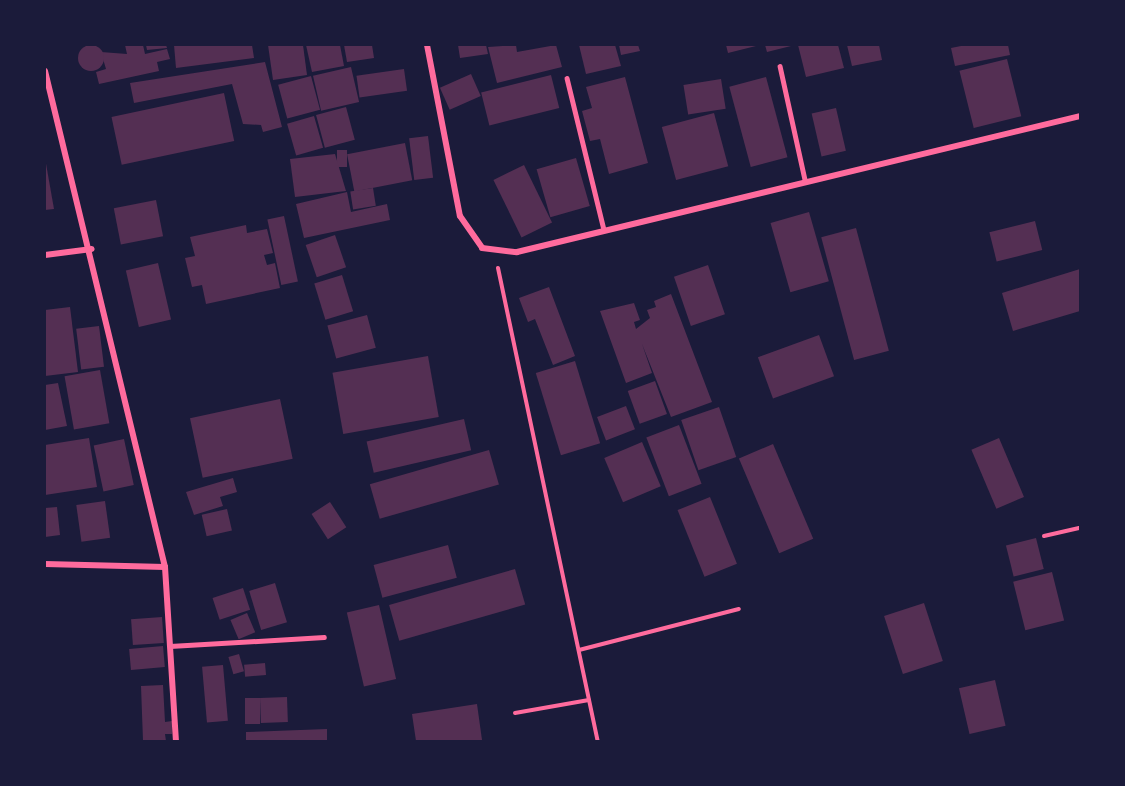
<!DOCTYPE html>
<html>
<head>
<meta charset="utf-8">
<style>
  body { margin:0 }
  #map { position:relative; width:1125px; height:786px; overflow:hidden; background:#1b1b3a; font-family:Poppins,sans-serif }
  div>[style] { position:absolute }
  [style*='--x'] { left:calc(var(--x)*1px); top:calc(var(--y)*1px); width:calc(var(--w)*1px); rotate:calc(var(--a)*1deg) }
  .building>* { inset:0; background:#542f53; transform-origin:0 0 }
  .round { border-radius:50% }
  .path>* { height:4px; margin:-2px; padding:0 2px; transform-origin:2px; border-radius:2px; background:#ff6b9d }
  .service>* { height:4.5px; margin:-2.25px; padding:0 2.25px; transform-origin:2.25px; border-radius:2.25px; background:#ff6b9d }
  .minor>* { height:6px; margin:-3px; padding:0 3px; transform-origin:3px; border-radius:3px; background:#ff6b9d }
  span { translate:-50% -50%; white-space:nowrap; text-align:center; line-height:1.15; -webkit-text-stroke:4.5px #1b1b3a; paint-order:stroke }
  .frame { position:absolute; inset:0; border:46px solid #1b1b3a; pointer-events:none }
</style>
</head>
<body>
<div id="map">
  <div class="building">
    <i style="clip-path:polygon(125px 45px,143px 45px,145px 54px,167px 49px,170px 59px,157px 62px,159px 71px,99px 84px,96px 72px,106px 69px,101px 52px,127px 54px)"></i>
    <i style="clip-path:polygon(146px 45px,166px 45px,167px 48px,147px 50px)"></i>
    <i style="clip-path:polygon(174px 45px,252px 45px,254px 58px,176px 68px)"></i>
    <i style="clip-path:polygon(268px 45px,303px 45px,307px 75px,273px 80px)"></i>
    <i style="clip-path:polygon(306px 45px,340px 45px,344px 66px,312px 72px)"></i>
    <i style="clip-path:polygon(344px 45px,372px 45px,374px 58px,347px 62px)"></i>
    <i style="clip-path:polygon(458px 45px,486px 45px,488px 54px,460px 58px)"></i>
    <i style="clip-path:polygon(516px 45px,517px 52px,556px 45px,562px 67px,497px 83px,488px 47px)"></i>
    <i style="clip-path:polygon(579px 45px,615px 45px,621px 66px,586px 74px)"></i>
    <i style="clip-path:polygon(619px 45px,638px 45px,640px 51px,621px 55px)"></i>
    <i style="clip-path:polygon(726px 45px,756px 45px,756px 46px,728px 53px)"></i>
    <i style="clip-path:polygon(765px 45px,791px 45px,791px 46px,767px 52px)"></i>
    <i style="clip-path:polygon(798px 45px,838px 45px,844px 68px,806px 77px)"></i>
    <i style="clip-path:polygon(847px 45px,879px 45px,882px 60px,852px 66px)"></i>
    <i style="clip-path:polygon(966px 45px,1008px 45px,1010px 55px,955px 66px,951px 48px)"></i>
    <i class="round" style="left:78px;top:45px;width:26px;height:26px"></i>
    <i style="left:1007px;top:59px;width:59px;height:49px;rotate:76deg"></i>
    <i style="clip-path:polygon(265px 62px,282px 127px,263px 132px,261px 125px,243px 124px,232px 84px,134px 103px,130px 83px)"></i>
    <i style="left:351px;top:67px;width:36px;height:39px;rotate:77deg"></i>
    <i style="left:404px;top:69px;width:22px;height:48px;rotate:82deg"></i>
    <i style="left:471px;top:74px;width:24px;height:34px;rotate:66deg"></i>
    <i style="left:551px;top:75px;width:34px;height:72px;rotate:76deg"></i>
    <i style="left:311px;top:76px;width:35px;height:34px;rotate:75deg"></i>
    <i style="clip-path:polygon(625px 77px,648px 163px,609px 174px,600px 139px,590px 141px,582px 111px,592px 108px,586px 87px)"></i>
    <i style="left:766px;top:77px;width:83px;height:38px;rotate:75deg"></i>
    <i style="left:721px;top:79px;width:30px;height:38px;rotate:81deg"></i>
    <i style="left:224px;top:93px;width:49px;height:115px;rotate:78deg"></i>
    <i style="left:346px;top:107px;width:34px;height:31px;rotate:75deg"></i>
    <i style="left:836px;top:108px;width:44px;height:25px;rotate:77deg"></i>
    <i style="left:714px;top:113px;width:55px;height:54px;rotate:75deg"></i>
    <i style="left:314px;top:116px;width:33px;height:28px;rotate:74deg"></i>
    <i style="left:428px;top:136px;width:42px;height:19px;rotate:83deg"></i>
    <i style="left:405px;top:143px;width:38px;height:59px;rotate:79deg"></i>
    <i style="left:337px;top:150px;width:10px;height:17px"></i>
    <i style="clip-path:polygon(335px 154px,346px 191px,295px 197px,290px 159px)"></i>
    <i style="clip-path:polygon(45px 158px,54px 209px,45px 210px)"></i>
    <i style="left:576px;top:158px;width:50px;height:41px;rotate:74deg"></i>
    <i style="left:524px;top:165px;width:64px;height:34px;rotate:64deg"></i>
    <i style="left:373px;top:188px;width:18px;height:23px;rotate:81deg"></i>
    <i style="clip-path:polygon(347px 192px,351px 212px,387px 204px,390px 220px,304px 238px,296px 204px)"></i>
    <i style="left:156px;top:200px;width:37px;height:43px;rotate:79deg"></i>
    <i style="left:809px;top:212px;width:72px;height:40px;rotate:74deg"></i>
    <i style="left:284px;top:216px;width:67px;height:17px;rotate:78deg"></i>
    <i style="left:1035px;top:221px;width:30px;height:47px;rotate:76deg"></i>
    <i style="clip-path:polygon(246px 225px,247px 233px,267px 229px,273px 253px,264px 255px,267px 265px,275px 263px,280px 288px,206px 304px,202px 285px,192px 287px,185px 258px,195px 256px,190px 237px)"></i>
    <i style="left:856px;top:228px;width:127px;height:36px;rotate:75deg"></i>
    <i style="left:335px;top:235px;width:34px;height:31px;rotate:71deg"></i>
    <i style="left:158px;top:263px;width:58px;height:33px;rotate:77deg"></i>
    <i style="left:708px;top:265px;width:52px;height:36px;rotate:71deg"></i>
    <i style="clip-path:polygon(1080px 269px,1080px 311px,1013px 331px,1002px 293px)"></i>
    <i style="left:342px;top:275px;width:38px;height:29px;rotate:73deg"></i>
    <i style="clip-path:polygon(549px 287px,575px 356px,553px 365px,535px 319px,528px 322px,519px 298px)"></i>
    <i style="clip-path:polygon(671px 294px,712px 402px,671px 417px,642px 344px,652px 373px,626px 383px,600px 311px,634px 303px,640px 320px,634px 322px,636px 329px,650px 318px,647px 310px,656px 307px,654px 301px)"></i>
    <i style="clip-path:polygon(70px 307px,78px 372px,45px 376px,45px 310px)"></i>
    <i style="left:367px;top:315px;width:34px;height:41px;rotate:75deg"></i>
    <i style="left:99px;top:326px;width:41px;height:23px;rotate:83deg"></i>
    <i style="left:819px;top:335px;width:44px;height:65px;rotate:70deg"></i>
    <i style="left:428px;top:356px;width:62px;height:97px;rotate:80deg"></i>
    <i style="left:575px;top:361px;width:86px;height:41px;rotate:73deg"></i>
    <i style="left:100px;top:370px;width:54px;height:36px;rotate:80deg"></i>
    <i style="left:655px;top:381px;width:35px;height:29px;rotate:70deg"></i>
    <i style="clip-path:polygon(58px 383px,67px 426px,45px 430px,45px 385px)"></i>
    <i style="left:280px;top:399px;width:61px;height:92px;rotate:78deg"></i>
    <i style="left:626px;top:406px;width:25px;height:31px;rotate:69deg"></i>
    <i style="left:719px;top:407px;width:53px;height:40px;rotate:71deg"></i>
    <i style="left:464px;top:419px;width:32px;height:100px;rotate:77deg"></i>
    <i style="left:679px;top:425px;width:63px;height:35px;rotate:69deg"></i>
    <i style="clip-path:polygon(89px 438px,97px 487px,45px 495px,45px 445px)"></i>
    <i style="left:999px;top:438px;width:64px;height:30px;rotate:67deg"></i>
    <i style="left:124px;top:439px;width:47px;height:31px;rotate:78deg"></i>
    <i style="left:642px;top:442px;width:48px;height:41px;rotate:67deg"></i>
    <i style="left:773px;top:444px;width:103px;height:37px;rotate:67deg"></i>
    <i style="left:489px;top:450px;width:36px;height:124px;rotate:74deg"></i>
    <i style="clip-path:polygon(233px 478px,237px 492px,220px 497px,223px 506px,194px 515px,186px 492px)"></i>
    <i style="left:710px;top:497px;width:72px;height:35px;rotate:68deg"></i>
    <i style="left:105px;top:501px;width:37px;height:29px;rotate:82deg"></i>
    <i style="left:330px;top:502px;width:30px;height:22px;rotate:57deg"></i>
    <i style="clip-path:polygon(57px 507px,60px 535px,45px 537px,45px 508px)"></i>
    <i style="left:227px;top:509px;width:22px;height:26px;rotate:77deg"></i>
    <i style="left:1036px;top:538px;width:32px;height:31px;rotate:76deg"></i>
    <i style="left:448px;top:545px;width:34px;height:77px;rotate:75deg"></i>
    <i style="left:515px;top:569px;width:37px;height:131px;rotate:74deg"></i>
    <i style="left:1052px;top:572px;width:50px;height:40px;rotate:76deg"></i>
    <i style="left:275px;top:583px;width:41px;height:27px;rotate:73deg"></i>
    <i style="left:243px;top:588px;width:23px;height:32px;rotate:72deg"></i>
    <i style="left:924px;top:603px;width:61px;height:42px;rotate:72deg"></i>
    <i style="left:379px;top:605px;width:76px;height:33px;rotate:77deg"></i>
    <i style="left:247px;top:613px;width:21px;height:18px;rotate:67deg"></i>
    <i style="left:162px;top:617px;width:26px;height:31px;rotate:86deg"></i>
    <i style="left:163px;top:646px;width:21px;height:34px;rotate:85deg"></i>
    <i style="left:239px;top:654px;width:18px;height:11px;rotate:74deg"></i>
    <i style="left:265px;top:663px;width:12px;height:21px;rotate:85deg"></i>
    <i style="left:223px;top:665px;width:56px;height:21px;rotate:85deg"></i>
    <i style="left:995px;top:680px;width:47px;height:37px;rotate:77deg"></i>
    <i style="clip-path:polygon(163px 685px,165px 722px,172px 721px,172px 734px,165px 734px,166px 741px,143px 741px,141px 686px)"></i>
    <i style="left:287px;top:697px;width:25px;height:27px;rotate:88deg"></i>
    <i style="left:245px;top:698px;width:15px;height:26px"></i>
    <i style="clip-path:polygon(477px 704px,482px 740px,416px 741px,412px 714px)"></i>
    <i style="clip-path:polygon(327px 729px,327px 741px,246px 741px,246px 732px)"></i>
  </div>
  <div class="path">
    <i style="--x:498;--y:268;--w:483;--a:78.1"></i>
    <i style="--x:1044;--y:536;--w:37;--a:-13"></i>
    <i style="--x:579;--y:650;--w:165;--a:-14.4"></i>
    <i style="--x:515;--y:713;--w:75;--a:-10"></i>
  </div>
  <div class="service">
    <i style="--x:780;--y:66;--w:117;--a:77.6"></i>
    <i style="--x:567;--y:78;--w:156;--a:76.3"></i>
    <i style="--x:170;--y:646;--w:154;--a:-3.3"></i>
  </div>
  <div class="minor">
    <i style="--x:427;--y:45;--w:174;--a:79.1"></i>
    <i style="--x:460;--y:216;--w:39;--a:55"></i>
    <i style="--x:482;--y:248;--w:35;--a:7"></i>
    <i style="--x:517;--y:252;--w:579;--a:-13.58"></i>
    <i style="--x:45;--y:71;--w:510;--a:76.4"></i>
    <i style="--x:165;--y:567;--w:174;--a:86.4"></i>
    <i style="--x:45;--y:255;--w:47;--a:-7.3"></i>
    <i style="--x:45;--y:564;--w:120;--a:1.4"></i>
  </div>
  <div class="frame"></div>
</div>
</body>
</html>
